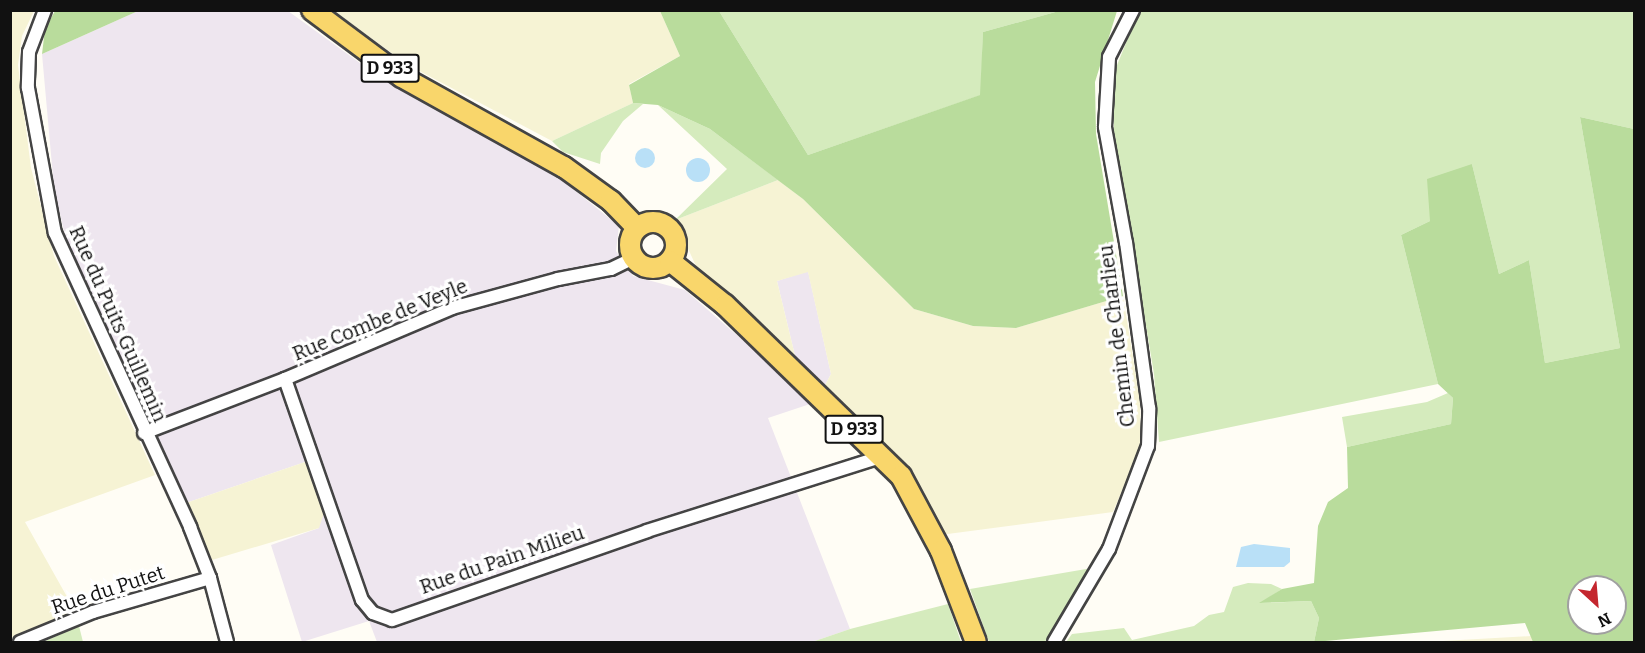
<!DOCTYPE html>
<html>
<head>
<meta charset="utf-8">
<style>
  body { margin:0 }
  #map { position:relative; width:1645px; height:653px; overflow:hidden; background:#fffdf5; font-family:Bitter,serif }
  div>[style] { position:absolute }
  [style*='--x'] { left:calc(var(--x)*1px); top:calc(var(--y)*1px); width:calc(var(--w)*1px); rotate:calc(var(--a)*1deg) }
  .industrial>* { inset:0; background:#eee6ef }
  .farmland>* { inset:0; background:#f6f3d4 }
  .green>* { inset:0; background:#d5ebbd }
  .forest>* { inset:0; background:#b9dc9c }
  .water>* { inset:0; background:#b9e0f7 }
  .round { border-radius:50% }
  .roads { filter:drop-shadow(2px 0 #444) drop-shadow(-2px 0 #444) drop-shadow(0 2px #444) drop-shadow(0 -2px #444) }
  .minor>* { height:12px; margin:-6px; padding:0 6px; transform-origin:6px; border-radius:6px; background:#fff }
  .primary>* { height:20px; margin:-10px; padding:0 10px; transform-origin:10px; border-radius:10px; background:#f9d66b }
  .primary>.ring { margin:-10px; padding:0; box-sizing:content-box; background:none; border:20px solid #f9d66b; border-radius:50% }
  span { translate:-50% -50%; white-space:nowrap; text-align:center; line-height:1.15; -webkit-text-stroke:6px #fff; paint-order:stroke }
  .shield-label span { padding:2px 4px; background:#fff; border:2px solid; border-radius:4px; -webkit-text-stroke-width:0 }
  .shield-label { font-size:18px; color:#111; font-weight:700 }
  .street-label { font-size:20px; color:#111 }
  .frame { position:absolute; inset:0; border:12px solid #111; pointer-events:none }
  .north { position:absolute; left:1567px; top:575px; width:60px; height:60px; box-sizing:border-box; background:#fff; border:2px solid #a0a0a0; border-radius:50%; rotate:154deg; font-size:16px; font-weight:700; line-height:24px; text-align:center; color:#111 }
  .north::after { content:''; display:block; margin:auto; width:21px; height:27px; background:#c4262e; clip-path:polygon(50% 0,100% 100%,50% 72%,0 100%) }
</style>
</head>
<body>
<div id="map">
  <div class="industrial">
    <i style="clip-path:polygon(138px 11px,288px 11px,378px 76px,553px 173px,619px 226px,616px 251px,633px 276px,685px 290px,786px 378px,797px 364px,777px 281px,808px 271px,831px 374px,824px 387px,834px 396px,768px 418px,850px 629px,812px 642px,377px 642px,369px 621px,302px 642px,271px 545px,319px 528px,305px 462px,186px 503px,67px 244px,54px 188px,42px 54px)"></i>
  </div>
  <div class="farmland">
    <i style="clip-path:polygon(34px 11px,22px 36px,18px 65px,31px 168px,54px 256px,155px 475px,25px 522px,75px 611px,11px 638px,10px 11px)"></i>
    <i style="clip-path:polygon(334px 11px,660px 11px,680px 56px,629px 84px,633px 103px,552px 141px,408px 65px)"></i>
    <i style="clip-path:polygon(778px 180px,803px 199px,914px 309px,973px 326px,1016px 328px,1123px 296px,1140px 400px,1141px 446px,1113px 512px,940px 535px,926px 498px,898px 456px,824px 387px,831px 374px,808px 272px,777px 281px,797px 364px,696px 266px,675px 220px)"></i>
    <i style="clip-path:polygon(305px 462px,326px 507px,319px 528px,212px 560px,186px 503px)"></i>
    <i style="clip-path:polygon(1532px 636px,1533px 642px,1425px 642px)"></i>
  </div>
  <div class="green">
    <i style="clip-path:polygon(719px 11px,1059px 11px,983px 32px,981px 95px,808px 155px)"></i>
    <i style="clip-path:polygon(1139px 11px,1634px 11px,1634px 129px,1580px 117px,1620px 348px,1545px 363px,1529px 260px,1499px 274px,1472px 164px,1430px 221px,1401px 235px,1438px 384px,1159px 442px,1154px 374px,1114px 131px,1113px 75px)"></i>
    <i style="clip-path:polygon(633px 103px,643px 104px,623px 121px,601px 153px,600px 164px,563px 152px,552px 141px)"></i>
    <i style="clip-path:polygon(658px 105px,710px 129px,778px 180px,675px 220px,727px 169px)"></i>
    <i style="clip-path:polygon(1448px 393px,1453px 398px,1451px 424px,1347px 447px,1342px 417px,1427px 402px)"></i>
    <i style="clip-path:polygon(1092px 568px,1045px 642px,989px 642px,970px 589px)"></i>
    <i style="clip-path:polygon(1248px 583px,1271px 584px,1282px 589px,1261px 603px,1311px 601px,1319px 618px,1314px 642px,1066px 642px,1072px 634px,1124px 628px,1132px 640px,1194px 626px,1209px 615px,1224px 612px,1233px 587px)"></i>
    <i style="clip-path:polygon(948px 604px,961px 642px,812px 642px,850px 629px)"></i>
    <i style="clip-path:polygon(79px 626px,83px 642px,43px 642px)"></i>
  </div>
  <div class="forest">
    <i style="clip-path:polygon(55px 11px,55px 10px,138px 11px,42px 54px,45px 29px)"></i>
    <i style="clip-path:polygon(660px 11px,719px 11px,808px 155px,980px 95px,983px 32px,1059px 11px,1117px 11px,1095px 82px,1096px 134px,1123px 296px,1016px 328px,973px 326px,914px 309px,803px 199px,710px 129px,658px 105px,633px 103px,629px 85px,680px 56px)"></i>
    <i style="clip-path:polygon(evenodd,1580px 117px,1634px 129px,1634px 642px,1533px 642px,1525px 623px,1314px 642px,1319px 618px,1311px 601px,1259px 603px,1282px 589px,1314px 583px,1318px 526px,1328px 502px,1348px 488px,1347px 447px,1451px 424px,1453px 398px,1438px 384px,1401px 235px,1430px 221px,1427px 179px,1472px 164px,1499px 274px,1529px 260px,1545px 363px,1620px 348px,1580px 117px,1579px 587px,1615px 587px,1615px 623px,1579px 623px,1579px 587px)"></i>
  </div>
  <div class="water">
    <i class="round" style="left:635px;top:148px;width:20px;height:20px"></i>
    <i class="round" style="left:686px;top:158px;width:24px;height:24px"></i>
    <i style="clip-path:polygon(1254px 544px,1290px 548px,1290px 562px,1284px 567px,1236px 567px,1241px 547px)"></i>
  </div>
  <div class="roads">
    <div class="minor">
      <i style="--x:45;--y:10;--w:45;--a:110.9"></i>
      <i style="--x:29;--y:52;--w:36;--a:92"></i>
      <i style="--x:28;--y:88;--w:147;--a:79.5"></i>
      <i style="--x:55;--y:233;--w:324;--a:65.3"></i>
      <i style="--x:190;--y:527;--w:55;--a:68.6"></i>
      <i style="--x:210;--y:578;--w:66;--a:75.1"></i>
      <i style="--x:285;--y:379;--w:234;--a:70.8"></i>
      <i style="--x:362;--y:600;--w:17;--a:50"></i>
      <i style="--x:373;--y:613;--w:20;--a:20"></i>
      <i style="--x:392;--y:620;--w:270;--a:-19.2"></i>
      <i style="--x:647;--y:531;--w:248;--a:-17.6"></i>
      <i style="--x:144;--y:433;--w:151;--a:-21"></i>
      <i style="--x:285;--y:379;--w:181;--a:-23"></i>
      <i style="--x:452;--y:308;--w:110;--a:-15.3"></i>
      <i style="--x:558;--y:279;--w:54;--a:-10.7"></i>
      <i style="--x:611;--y:269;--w:25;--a:-26"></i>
      <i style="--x:20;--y:642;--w:79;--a:-22.3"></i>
      <i style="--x:93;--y:612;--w:122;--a:-16.2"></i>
      <i style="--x:1054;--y:642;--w:108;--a:-59.4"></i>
      <i style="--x:1109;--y:549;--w:110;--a:-69.3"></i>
      <i style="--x:1148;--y:446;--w:38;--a:-88"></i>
      <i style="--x:1149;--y:408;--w:167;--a:-97.9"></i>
      <i style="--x:1126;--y:243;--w:118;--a:-100.3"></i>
      <i style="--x:1105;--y:127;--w:70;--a:-86.7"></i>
      <i style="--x:1109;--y:57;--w:53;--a:-62.9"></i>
    </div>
    <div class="primary">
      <i style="--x:312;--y:10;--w:112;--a:36.7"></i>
      <i style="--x:402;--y:77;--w:185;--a:29.1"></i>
      <i style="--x:564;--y:167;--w:58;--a:35.9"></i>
      <i style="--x:611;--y:201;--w:37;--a:46"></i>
      <i class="ring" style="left:630px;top:222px;width:26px;height:26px"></i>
      <i style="--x:670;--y:261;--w:70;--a:38.7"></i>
      <i style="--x:725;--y:305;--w:245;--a:44.2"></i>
      <i style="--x:901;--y:476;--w:85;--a:61.9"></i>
      <i style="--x:941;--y:551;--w:97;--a:69"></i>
    </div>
  </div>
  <div class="shield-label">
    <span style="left:390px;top:68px">D 933</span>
    <span style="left:854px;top:429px">D 933</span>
  </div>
  <div class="street-label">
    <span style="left:380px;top:320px;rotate:-22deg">Rue Combe de Veyle</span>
    <span style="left:118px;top:324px;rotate:66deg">Rue du Puits Guillemin</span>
    <span style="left:1117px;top:336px;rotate:-97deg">Chemin de Charlieu</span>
    <span style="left:502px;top:560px;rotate:-19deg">Rue du Pain Milieu</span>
    <span style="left:108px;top:590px;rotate:-18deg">Rue du Putet</span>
  </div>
  <div class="frame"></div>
  <div class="north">N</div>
</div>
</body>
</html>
